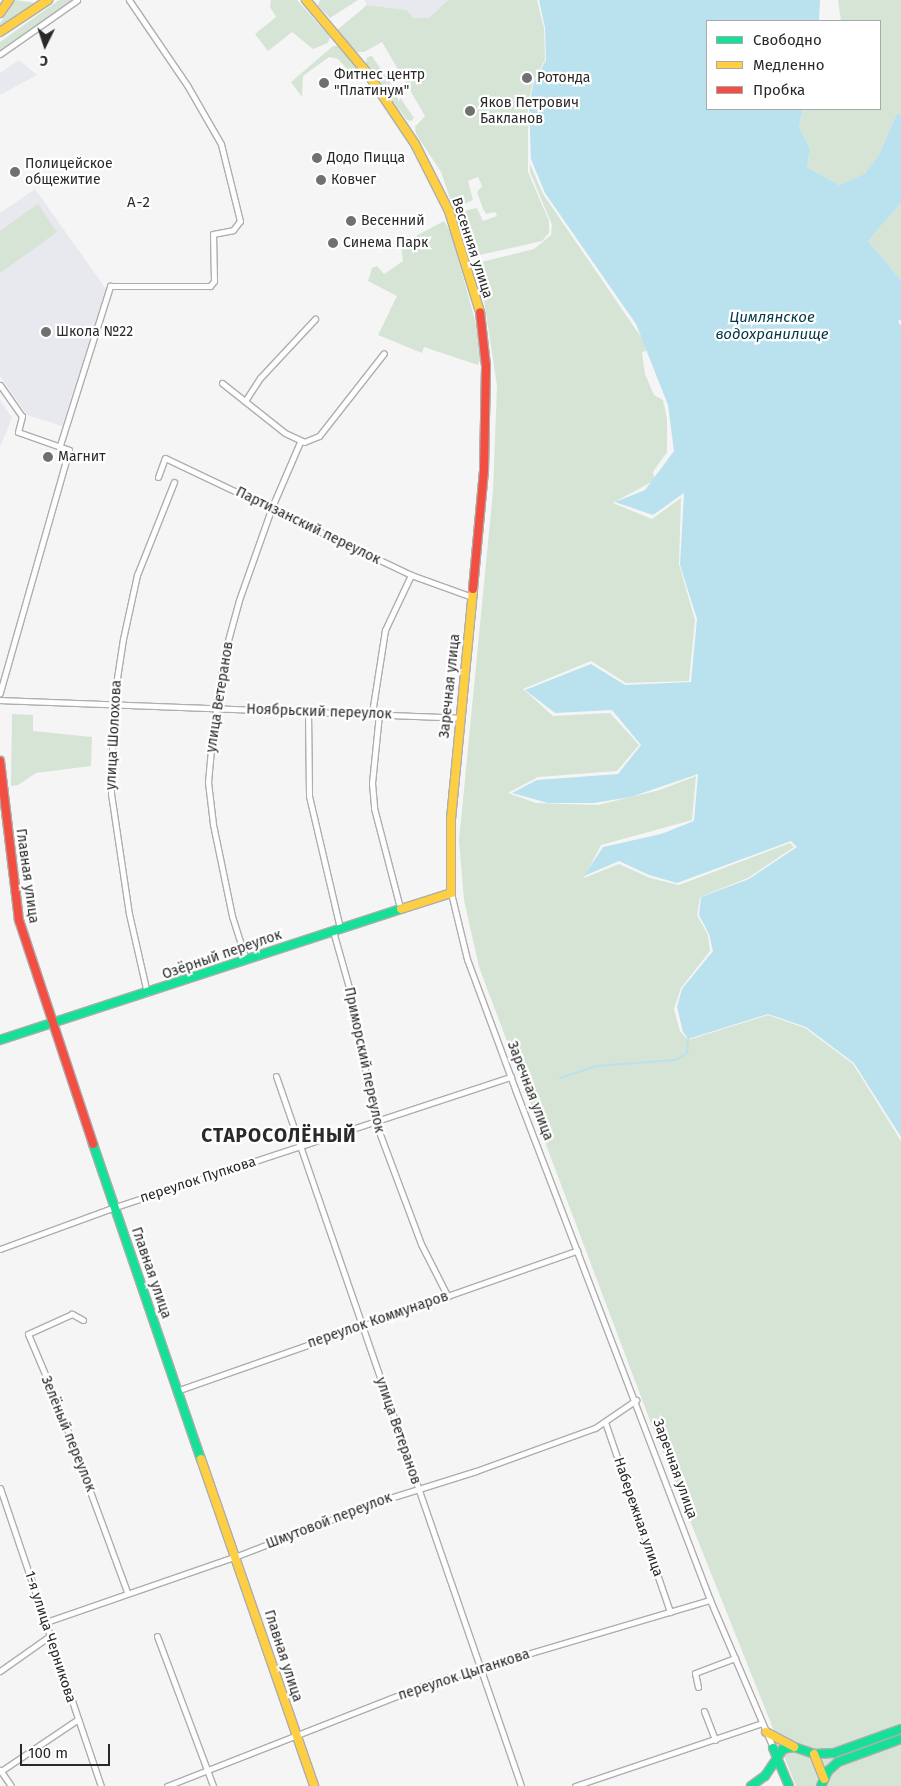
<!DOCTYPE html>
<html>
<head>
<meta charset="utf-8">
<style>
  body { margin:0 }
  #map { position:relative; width:901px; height:1786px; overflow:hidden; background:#f5f5f6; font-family:"Fira Sans",sans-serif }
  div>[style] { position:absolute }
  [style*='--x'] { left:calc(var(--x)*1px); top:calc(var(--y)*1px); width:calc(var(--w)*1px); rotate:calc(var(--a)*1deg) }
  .built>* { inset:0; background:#e8e8ef }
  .green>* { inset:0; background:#d6e4d6 }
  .water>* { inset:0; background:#bae1ee }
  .stream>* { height:2px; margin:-1px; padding:0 1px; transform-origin:1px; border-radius:1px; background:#bae1ee }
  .roads { filter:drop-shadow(1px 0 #aeaeaf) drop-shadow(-1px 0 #aeaeaf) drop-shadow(0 1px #aeaeaf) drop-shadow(0 -1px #aeaeaf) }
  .street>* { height:5px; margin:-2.5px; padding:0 2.5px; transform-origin:2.5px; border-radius:2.5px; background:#fefefe }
  .fast>* { height:8px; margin:-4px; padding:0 4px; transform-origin:4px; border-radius:4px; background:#16e098 }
  .slow>* { height:8px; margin:-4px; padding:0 4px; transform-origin:4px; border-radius:4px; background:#ffcf43 }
  .jam>* { height:8px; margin:-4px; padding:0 4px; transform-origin:4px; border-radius:4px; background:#f24e42 }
  .dots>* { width:14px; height:14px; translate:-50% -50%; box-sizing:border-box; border:2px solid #fff; border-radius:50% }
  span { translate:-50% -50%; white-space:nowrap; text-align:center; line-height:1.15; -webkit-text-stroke:4.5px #fff; paint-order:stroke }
  .poi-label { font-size:14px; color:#29292a }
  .left { translate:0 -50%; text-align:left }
  .street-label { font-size:14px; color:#29292a }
  .neighbourhood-label { font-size:15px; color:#2a2a2c; letter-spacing:1px }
  .water-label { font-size:15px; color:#023845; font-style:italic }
  .district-label { font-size:19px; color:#2a2a2c; font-weight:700; letter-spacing:1px }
  .legend { position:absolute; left:706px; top:20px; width:175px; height:90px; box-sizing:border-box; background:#fff; border:1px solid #a9a9aa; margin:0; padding:6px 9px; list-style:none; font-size:15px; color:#29292a }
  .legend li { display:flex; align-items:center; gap:10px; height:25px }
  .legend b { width:25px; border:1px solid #a9a9aa }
  .north { position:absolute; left:20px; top:20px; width:50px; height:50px; -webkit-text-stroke:4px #fff; paint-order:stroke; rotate:184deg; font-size:14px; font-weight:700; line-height:20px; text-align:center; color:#29292a }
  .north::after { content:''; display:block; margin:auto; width:18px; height:22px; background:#29292a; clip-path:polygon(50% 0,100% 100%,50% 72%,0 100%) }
  .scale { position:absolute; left:20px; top:1744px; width:90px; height:22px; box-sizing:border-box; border:2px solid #29292a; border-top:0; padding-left:6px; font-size:15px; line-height:18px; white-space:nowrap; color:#29292a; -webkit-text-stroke:4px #fff; paint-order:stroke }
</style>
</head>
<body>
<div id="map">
  <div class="built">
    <i style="clip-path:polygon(364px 0,448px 0,429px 18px,414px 18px,407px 10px,367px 5px)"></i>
    <i style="clip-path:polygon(19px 60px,37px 75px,0 95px,0 73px)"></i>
    <i style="clip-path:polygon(35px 189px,106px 289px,62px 426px,27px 415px,0 376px,0 213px)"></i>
    <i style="clip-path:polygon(0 400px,12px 418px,0 447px)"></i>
  </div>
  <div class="green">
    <i style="clip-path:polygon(15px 0,36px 3px,0 29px,0 23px)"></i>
    <i style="clip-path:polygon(59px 0,74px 0,0 52px,0 42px)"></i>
    <i style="clip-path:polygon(271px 0,297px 0,330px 37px,328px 43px,313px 49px,292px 32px,268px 51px,255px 34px,276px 17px,270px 7px)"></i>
    <i style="clip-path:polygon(320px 0,358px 0,330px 18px,318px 6px)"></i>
    <i style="clip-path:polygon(448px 0,537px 0,544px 28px,545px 60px,533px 82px,528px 105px,528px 172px,549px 221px,549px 233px,542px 241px,471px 257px,459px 219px,463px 211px,477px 208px,483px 221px,497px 216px,495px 212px,486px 214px,483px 209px,477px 192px,482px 186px,478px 177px,468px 181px,473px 200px,459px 206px,451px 201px,441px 172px,416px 134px,415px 127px,425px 116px,382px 42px,364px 52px,355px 52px,337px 30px,367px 5px,407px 10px,414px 18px,429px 18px)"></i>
    <i style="clip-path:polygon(838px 0,901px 0,901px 116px,897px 113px,879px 155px,865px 175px,839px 185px,807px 167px,810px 149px,799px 126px,803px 109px,880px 109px,880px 21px,841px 21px)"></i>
    <i style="clip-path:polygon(333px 46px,339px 46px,357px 67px,355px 78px,338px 59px,329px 57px,303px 76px,302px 97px,291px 82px)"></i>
    <i style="clip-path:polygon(372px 56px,414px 118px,411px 121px,407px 120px,366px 64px,367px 57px)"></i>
    <i style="clip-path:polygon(530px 164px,543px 194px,650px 350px,642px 352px,645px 374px,654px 395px,663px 400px,667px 419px,667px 452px,653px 472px,655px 480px,613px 503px,652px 519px,681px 498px,679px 564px,695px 620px,689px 681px,626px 683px,591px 661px,523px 689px,553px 716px,610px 713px,639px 745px,617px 771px,538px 777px,508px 793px,536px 803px,598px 805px,660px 790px,696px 776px,692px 820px,601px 845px,584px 878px,619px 864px,650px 878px,679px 885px,790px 843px,794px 847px,748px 878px,700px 897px,697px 915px,708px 935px,710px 951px,681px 988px,674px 1009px,680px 1031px,688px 1040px,768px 1015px,805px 1028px,853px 1064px,901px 1141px,901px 1786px,796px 1786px,649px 1418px,479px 967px,464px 900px,459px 841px,493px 491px,497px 386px,483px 293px,474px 264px,534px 249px,551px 235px,552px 225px,530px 172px)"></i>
    <i style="clip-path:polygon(901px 203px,901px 280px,868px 241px)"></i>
    <i style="clip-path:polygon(38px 204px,57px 232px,0 273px,0 231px)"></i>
    <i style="clip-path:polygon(444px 221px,451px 233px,475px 320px,481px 358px,478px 365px,424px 347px,422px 353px,378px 335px,397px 296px,368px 281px,372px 268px,377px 266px,384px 274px,403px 261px,401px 244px)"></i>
    <i style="clip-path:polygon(12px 714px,33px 715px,33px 731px,92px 737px,91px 766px,36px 773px,18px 785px,11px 786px)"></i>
  </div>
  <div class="water">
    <i style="clip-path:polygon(539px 0,820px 0,819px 21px,707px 21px,707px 109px,803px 109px,799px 126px,810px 149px,807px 167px,839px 185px,865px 174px,879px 155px,897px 113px,901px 116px,901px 203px,868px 241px,901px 280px,901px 320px,898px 321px,901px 326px,901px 1137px,854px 1063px,806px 1027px,768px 1014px,688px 1039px,683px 1032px,677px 1007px,682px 989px,713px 951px,709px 934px,699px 915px,701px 897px,749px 879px,797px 847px,791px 841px,677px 883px,649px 875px,619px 861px,584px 876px,603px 847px,661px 834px,694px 821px,698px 774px,631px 797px,594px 803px,548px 803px,512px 793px,537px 780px,618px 774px,641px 745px,612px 710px,555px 713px,525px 690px,591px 664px,625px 685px,691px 682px,697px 619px,680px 565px,684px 493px,653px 515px,615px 502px,645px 490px,674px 451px,668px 405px,636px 324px,545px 193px,531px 159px,529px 104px,534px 82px,546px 60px,545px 28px)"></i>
  </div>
  <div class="stream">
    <i style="--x:560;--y:1078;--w:38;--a:-18"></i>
    <i style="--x:596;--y:1066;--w:80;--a:-4.3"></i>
    <i style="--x:676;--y:1060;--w:13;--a:-32"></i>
    <i style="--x:687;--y:1053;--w:14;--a:-86"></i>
  </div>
  <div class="roads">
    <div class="street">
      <i style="--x:0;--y:54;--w:94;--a:-35"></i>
      <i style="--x:222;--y:383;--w:80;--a:38.4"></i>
      <i style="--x:285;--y:433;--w:21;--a:25"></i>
      <i style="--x:304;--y:442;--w:16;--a:-22"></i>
      <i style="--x:319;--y:436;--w:105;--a:-51.9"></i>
      <i style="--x:0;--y:385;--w:38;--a:55"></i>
      <i style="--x:22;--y:416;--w:16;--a:104"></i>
      <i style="--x:18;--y:432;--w:54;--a:19.4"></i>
      <i style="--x:69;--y:450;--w:253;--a:105.9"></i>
      <i style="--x:245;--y:401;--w:27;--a:-57"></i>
      <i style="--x:260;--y:378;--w:81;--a:-47"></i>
      <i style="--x:60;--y:445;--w:167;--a:-72.5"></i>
      <i style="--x:110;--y:286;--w:100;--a:0"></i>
      <i style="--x:210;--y:286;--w:6;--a:-51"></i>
      <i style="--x:214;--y:281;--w:47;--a:-91.2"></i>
      <i style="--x:213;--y:234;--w:20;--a:-11"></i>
      <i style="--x:233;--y:230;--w:11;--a:-52"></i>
      <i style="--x:240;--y:221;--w:79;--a:-103.9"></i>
      <i style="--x:221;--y:144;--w:68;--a:-120"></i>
      <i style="--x:187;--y:85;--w:103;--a:-124.3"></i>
      <i style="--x:158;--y:477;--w:20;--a:-70"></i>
      <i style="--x:165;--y:458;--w:272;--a:25.4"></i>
      <i style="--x:411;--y:575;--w:65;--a:19.8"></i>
      <i style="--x:0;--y:700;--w:459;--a:2.2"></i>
      <i style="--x:308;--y:711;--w:85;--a:89.3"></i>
      <i style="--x:309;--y:796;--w:136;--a:76.8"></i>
      <i style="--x:372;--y:713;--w:84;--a:-81.1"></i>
      <i style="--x:385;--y:630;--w:61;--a:-64.7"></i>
      <i style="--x:379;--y:714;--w:69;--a:95.8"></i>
      <i style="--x:372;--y:783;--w:25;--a:85"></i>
      <i style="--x:374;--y:808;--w:103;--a:75.4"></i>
      <i style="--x:451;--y:893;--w:68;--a:76.4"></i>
      <i style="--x:467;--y:959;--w:139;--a:69.7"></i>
      <i style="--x:515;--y:1089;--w:547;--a:69.11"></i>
      <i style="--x:710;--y:1600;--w:161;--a:66.9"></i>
      <i style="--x:333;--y:931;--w:62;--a:74.2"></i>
      <i style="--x:350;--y:991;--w:132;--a:79.1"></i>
      <i style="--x:375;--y:1121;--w:131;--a:69.5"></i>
      <i style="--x:421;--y:1244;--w:59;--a:63"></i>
      <i style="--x:246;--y:960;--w:46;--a:-107.7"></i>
      <i style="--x:232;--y:916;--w:94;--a:-101.7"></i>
      <i style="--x:213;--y:824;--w:42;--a:-96.8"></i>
      <i style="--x:208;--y:782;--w:44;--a:-84.8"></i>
      <i style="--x:212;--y:738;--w:84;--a:-81.8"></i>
      <i style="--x:224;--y:655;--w:57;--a:-74.7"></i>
      <i style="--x:239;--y:600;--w:99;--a:-70.5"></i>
      <i style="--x:272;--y:507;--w:71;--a:-66.7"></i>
      <i style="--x:147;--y:993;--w:81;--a:-102.8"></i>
      <i style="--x:129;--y:914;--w:121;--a:-98.5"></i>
      <i style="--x:111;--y:794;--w:90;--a:-88.7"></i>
      <i style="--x:113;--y:704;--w:66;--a:-81.3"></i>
      <i style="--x:123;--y:639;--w:66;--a:-77.7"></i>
      <i style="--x:137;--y:575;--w:100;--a:-68.3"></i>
      <i style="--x:276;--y:1076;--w:751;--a:70.96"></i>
      <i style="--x:0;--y:1249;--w:122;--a:-20.1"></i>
      <i style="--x:115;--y:1207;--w:417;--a:-18.2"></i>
      <i style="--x:83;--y:1320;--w:13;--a:-151"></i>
      <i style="--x:72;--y:1314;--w:48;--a:155.6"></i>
      <i style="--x:28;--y:1334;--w:79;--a:67"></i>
      <i style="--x:59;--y:1407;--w:197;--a:69.8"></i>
      <i style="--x:179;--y:1390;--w:422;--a:-19.3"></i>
      <i style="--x:605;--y:1422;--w:201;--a:71.1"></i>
      <i style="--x:0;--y:1488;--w:315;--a:71.3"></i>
      <i style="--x:46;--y:1622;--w:202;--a:-19.1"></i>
      <i style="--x:237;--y:1556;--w:147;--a:-21.1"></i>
      <i style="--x:374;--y:1503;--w:107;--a:-17.4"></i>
      <i style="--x:476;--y:1471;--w:127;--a:-19.9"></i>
      <i style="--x:595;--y:1428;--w:50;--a:-34.3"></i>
      <i style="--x:157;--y:1636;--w:160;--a:69.5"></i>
      <i style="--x:0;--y:1671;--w:62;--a:-35.2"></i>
      <i style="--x:698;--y:1687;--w:14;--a:-102"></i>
      <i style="--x:695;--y:1673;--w:43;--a:-20.6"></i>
      <i style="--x:704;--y:1711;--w:31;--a:69"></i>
      <i style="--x:0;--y:1770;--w:19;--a:55"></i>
      <i style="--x:1;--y:1771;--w:92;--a:-33.9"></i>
      <i style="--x:167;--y:1786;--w:286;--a:-21.4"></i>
      <i style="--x:433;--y:1682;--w:289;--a:-16.5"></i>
      <i style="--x:575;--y:1786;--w:197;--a:-18.6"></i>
    </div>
    <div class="fast">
      <i style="--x:0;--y:1040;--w:422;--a:-18.1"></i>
      <i style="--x:93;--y:1144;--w:333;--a:71.1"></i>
      <i style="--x:773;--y:1748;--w:41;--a:67.2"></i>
      <i style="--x:751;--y:1786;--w:17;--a:-36"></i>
      <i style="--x:765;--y:1776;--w:32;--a:-56"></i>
      <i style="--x:783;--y:1749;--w:11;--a:-10"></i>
      <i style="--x:794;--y:1747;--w:21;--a:19"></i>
      <i style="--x:814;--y:1754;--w:20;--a:-3"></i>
      <i style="--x:834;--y:1753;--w:71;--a:-19.7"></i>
      <i style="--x:821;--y:1786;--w:17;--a:-65"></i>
      <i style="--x:828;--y:1771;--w:13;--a:-42"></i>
      <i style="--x:838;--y:1762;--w:67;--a:-20.1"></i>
    </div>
    <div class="slow">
      <i style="--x:306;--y:0;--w:97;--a:50"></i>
      <i style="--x:368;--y:74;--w:84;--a:56.1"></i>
      <i style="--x:415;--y:144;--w:75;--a:63.1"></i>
      <i style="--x:449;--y:211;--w:106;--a:72.9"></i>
      <i style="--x:0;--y:13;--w:16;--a:-55"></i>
      <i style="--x:0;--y:32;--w:58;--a:-33.7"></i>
      <i style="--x:401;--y:909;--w:52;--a:-17.7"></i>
      <i style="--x:451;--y:893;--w:74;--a:-90"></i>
      <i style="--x:451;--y:819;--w:231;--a:-84.5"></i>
      <i style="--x:201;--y:1459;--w:346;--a:70.9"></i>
      <i style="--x:766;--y:1732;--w:32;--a:28"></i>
      <i style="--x:814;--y:1754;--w:27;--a:68"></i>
    </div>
    <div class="jam">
      <i style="--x:473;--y:589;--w:119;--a:-84.7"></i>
      <i style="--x:484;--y:471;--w:105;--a:-88.9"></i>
      <i style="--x:486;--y:366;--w:54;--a:-96.3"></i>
      <i style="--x:0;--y:761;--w:160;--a:83.2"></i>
      <i style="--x:19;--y:920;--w:236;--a:71.7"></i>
    </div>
  </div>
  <div class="dots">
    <i style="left:527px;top:78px;background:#707071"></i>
    <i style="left:324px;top:83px;background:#707071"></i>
    <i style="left:470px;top:111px;background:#707071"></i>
    <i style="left:317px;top:158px;background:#707071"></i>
    <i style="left:15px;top:172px;background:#707071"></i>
    <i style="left:321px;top:180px;background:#707071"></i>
    <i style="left:351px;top:221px;background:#707071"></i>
    <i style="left:333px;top:243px;background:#707071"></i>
    <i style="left:46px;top:332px;background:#707071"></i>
    <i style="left:48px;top:457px;background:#707071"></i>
  </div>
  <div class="poi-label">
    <span class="left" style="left:334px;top:83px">Фитнес центр<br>"Платинум"</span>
    <span class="left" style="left:537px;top:78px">Ротонда</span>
    <span class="left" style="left:480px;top:111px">Яков Петрович<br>Бакланов</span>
    <span class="left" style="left:327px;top:158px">Додо Пицца</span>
    <span class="left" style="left:25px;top:172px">Полицейское<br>общежитие</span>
    <span class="left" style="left:331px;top:180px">Ковчег</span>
    <span class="left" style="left:361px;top:221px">Весенний</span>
    <span class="left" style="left:343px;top:243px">Синема Парк</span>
    <span class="left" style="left:56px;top:332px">Школа №22</span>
    <span class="left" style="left:58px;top:457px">Магнит</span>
  </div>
  <div class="street-label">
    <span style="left:472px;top:248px;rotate:72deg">Весенняя улица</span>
    <span style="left:308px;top:526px;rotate:26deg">Партизанский переулок</span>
    <span style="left:450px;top:686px;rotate:-84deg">Заречная улица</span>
    <span style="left:220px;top:697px;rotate:-81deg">улица Ветеранов</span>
    <span style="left:319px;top:712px;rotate:2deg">Ноябрьский переулок</span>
    <span style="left:114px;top:735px;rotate:-87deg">улица Шолохова</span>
    <span style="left:27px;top:876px;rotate:82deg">Главная улица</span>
    <span style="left:222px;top:955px;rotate:-19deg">Озёрный переулок</span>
    <span style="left:364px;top:1060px;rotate:78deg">Приморский переулок</span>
    <span style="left:530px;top:1091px;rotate:69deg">Заречная улица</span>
    <span style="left:198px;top:1180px;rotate:-18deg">переулок Пупкова</span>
    <span style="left:151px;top:1273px;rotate:71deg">Главная улица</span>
    <span style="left:378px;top:1320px;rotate:-19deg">переулок Коммунаров</span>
    <span style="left:398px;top:1431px;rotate:71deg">улица Ветеранов</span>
    <span style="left:68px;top:1434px;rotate:68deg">Зелёный переулок</span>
    <span style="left:675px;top:1469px;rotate:70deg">Заречная улица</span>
    <span style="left:638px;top:1517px;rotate:71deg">Набережная улица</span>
    <span style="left:329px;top:1521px;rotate:-21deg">Шмутовой переулок</span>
    <span style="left:50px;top:1637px;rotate:72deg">1-я улица Черникова</span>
    <span style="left:283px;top:1656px;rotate:72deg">Главная улица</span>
    <span style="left:464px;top:1675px;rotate:-18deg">переулок Цыганкова</span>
  </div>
  <div class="neighbourhood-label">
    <span style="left:139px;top:203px">А-2</span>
  </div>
  <div class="water-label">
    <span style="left:772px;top:326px">Цимлянское<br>водохранилище</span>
  </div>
  <div class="district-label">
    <span style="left:279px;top:1136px">СТАРОCОЛЁНЫЙ</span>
  </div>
  <ul class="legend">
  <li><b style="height:6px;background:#16e098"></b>Свободно</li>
  <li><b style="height:6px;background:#ffcf43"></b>Медленно</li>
  <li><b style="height:6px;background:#f24e42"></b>Пробка</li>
  </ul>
  <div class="north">С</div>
  <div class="scale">100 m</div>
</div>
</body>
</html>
